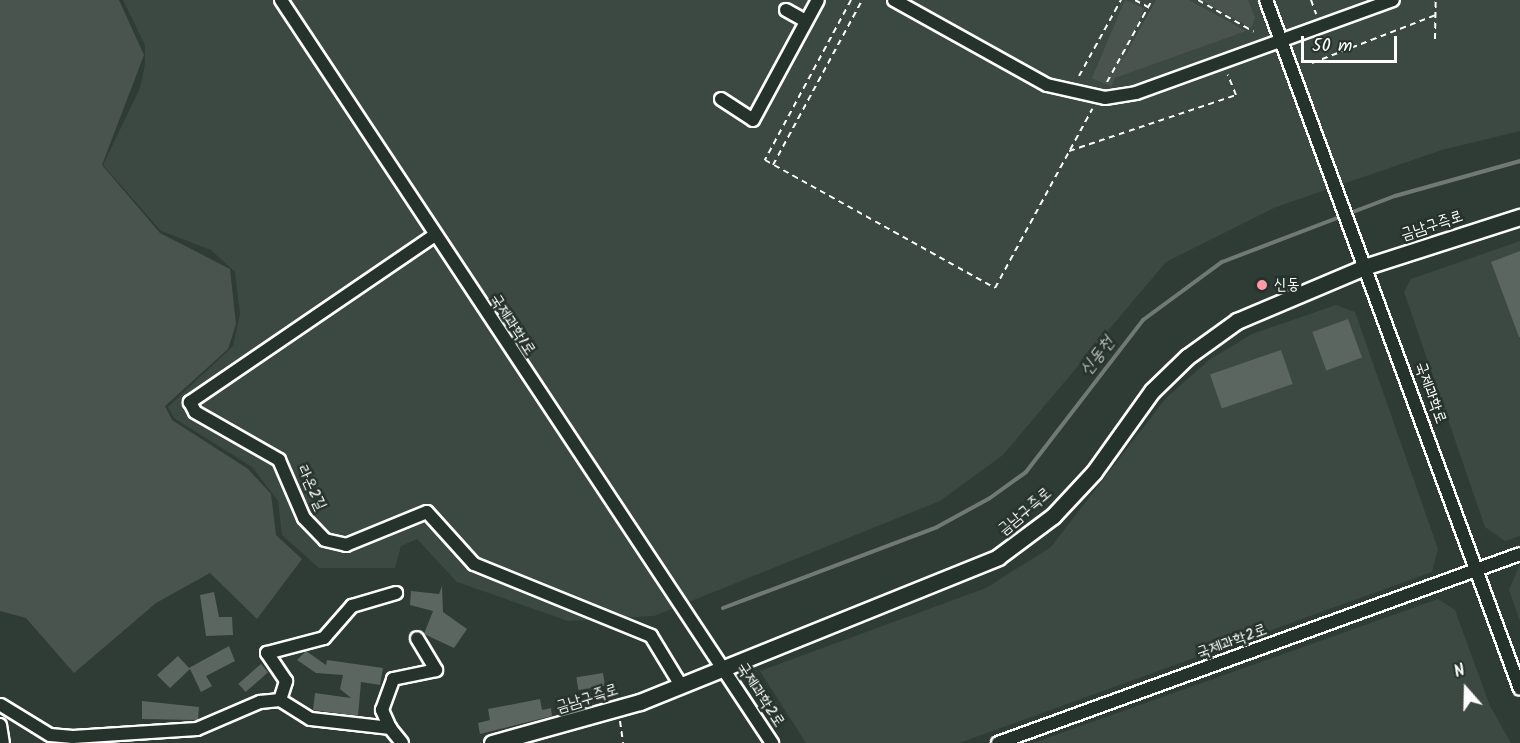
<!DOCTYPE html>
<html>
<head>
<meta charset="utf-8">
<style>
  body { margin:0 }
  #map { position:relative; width:1520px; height:743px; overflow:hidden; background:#2f3b35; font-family:Kalam,"Poor Story",sans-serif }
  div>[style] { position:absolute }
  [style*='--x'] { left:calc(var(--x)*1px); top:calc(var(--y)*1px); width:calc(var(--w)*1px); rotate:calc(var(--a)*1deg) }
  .built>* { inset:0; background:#3c4842 }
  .green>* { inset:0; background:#4a544f; transform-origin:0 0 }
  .stream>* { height:4px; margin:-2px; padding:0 2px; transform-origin:2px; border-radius:2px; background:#707975 }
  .building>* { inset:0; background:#5b6661; transform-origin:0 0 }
  .path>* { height:2px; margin-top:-1px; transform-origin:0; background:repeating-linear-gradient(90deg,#fff 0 6px,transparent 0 10.5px) }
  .roads { filter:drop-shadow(2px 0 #fff) drop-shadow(-2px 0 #fff) drop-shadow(0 2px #fff) drop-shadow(0 -2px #fff) }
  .minor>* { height:12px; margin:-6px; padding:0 6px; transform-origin:6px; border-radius:6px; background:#26332d }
  .major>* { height:15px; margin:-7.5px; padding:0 7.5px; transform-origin:7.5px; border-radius:7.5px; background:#26332d }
  .dots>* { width:16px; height:16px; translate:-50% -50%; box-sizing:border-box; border:3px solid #26332d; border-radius:50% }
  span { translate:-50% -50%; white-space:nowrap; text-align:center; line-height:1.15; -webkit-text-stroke:5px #26332d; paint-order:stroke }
  .street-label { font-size:16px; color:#fff }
  .poi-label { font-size:16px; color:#fff }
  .left { translate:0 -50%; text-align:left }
  .water-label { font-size:18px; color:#b8bcba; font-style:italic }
  .north { position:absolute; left:1436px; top:659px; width:60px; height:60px; -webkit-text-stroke:4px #26332d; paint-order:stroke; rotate:340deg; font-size:16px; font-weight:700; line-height:24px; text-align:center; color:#fff }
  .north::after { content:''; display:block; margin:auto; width:21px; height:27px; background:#fff; clip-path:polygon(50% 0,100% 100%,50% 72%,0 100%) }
  .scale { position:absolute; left:1301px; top:36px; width:96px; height:27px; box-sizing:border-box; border:3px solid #fff; border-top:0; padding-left:8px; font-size:18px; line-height:21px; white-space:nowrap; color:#fff; -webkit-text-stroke:4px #26332d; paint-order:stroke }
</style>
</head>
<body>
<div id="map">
  <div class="built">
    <i style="clip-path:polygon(123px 0,1520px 0,1520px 131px,1442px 150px,1276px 207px,1166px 262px,1003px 455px,940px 501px,654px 616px,568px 621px,457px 582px,417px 539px,401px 546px,395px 568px,319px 568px,282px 535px,278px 501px,252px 467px,174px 418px,168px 407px,233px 346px,240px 314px,235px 272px,211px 250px,161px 231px,103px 165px,140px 88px,145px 64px,145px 45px)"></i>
    <i style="clip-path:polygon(1520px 241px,1520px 536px,1505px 541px,1485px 527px,1404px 292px,1411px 279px)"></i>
    <i style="clip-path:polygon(1336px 305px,1355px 312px,1438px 549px,1432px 572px,959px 743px,806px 743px,760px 671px,986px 588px,1051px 547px,1166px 398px,1209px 360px,1252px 334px)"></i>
    <i style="clip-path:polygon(1520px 564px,1520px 621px,1509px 590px)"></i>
    <i style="clip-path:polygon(1438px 599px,1455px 610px,1490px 706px,1511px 743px,1033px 743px)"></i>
  </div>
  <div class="green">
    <i style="clip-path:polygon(0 0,119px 0,144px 55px,102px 165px,160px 233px,230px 269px,236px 324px,228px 349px,165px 406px,172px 420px,248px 469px,271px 494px,276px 535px,302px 559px,257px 619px,210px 573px,156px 603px,74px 673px,26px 618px,0 611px)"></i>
    <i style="left:1125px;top:0;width:21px;height:85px;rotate:23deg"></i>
    <i style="clip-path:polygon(1156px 0,1189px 0,1246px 31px,1112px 79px)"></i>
    <i style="clip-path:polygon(1201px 0,1248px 0,1255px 18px,1251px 28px)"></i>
  </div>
  <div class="stream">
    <i style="--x:723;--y:608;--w:229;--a:-20.7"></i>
    <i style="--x:937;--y:527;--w:60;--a:-28.7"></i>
    <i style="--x:990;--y:498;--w:44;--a:-35.8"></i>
    <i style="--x:1026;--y:472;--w:192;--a:-52.4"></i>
    <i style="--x:1143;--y:320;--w:98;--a:-36.3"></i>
    <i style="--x:1222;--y:262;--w:185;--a:-20.9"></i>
    <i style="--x:1395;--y:196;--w:130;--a:-15.6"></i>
  </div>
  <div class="building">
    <i style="clip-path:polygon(1520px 251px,1520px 337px,1519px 337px,1491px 262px)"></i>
    <i style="left:1348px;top:319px;width:41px;height:38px;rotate:70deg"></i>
    <i style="left:1281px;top:350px;width:36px;height:75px;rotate:71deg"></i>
    <i style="clip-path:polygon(442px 586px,443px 612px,467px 629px,454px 648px,424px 634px,433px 611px,410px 605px,411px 591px,439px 594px)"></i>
    <i style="clip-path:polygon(214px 592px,219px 617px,232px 617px,233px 635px,206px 636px,200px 595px)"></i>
    <i style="clip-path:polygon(229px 646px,235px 661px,206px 676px,212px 686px,201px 692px,190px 669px,170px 688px,157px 675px,178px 656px,189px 668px)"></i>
    <i style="clip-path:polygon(306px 651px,326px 665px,327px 660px,383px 668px,380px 685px,361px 682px,358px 716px,313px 710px,315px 693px,351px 698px,340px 689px,343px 675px,316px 673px,297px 660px)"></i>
    <i style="left:261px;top:664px;width:11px;height:30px;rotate:49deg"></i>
    <i style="left:603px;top:673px;width:13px;height:27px;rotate:81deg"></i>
    <i style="clip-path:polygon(540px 699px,542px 710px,551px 708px,552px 716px,480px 734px,478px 723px,490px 720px,488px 709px)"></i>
    <i style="clip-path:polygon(142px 701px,199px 707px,198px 720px,142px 719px)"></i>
  </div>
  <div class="path">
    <i style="--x:851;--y:0;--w:182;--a:118.3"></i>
    <i style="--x:765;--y:160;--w:263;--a:29.1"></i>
    <i style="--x:995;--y:288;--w:204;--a:-61.5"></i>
    <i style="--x:1135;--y:0;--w:15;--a:28"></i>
    <i style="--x:1198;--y:0;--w:64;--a:29.7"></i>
    <i style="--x:1311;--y:0;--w:15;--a:70"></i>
    <i style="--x:1435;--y:39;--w:39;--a:-89"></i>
    <i style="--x:1312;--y:63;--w:133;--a:-21.2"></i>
    <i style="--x:1079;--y:76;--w:87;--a:-61.1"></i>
    <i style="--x:1107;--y:82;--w:94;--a:-61.2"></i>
    <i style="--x:1069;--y:151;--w:176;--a:-18.5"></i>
    <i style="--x:1236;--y:95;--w:22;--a:-112"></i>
    <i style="--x:773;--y:165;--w:185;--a:-61.6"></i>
    <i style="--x:620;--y:721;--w:22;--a:82"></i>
  </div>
  <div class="roads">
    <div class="minor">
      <i style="--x:281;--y:0;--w:891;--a:56.54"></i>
      <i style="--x:894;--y:0;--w:175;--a:29.1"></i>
      <i style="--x:1047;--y:85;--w:59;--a:12.6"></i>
      <i style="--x:1105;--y:98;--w:31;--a:-9"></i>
      <i style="--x:1136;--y:93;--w:273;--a:-19.9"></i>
      <i style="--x:1266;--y:0;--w:734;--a:69.76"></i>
      <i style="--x:786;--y:10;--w:23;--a:29"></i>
      <i style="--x:721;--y:99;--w:38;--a:33"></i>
      <i style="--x:753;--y:120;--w:136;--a:-61.6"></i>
      <i style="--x:435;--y:235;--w:297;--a:145.7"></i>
      <i style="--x:190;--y:402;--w:11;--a:63"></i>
      <i style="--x:195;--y:412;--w:97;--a:29.7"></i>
      <i style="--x:279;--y:460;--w:63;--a:66.7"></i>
      <i style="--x:304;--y:518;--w:30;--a:46"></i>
      <i style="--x:325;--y:540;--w:22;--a:13"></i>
      <i style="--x:346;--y:545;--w:87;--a:-22.2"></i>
      <i style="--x:427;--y:512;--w:70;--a:47.9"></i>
      <i style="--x:474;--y:564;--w:191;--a:22.1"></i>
      <i style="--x:651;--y:636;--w:54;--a:58.7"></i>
      <i style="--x:280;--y:700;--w:20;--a:-72"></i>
      <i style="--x:286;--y:681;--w:34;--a:-124"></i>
      <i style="--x:267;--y:653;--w:59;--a:-14.7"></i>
      <i style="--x:324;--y:638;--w:43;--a:-48.8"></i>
      <i style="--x:352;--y:606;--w:46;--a:-16.5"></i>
      <i style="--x:1;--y:705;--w:57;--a:31.5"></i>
      <i style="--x:50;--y:735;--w:23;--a:5"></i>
      <i style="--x:73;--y:737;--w:124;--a:-3.7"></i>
      <i style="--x:197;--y:729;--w:69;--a:-23.2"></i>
      <i style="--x:260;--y:702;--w:20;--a:-6"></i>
      <i style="--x:280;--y:700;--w:36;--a:32"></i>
      <i style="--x:311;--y:719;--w:80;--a:6.5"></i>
      <i style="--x:390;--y:728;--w:19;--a:51"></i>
      <i style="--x:0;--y:725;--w:18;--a:81"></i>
      <i style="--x:390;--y:728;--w:20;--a:-114"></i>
      <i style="--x:382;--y:710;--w:33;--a:-70"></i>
      <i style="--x:393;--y:679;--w:44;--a:-11.8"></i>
      <i style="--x:436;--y:670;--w:37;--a:-121"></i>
      <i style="--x:998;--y:743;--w:555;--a:-19.9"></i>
    </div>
    <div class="major">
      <i style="--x:492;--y:743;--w:154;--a:-15.5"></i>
      <i style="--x:640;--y:702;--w:386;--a:-22"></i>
      <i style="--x:998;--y:557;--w:69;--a:-36.7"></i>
      <i style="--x:1053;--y:516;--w:60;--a:-47"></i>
      <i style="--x:1094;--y:472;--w:100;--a:-54.4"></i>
      <i style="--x:1152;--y:391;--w:49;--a:-44.2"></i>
      <i style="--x:1187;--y:357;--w:62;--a:-35.8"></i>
      <i style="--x:1237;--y:321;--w:141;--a:-22.9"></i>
      <i style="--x:1367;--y:266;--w:161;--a:-17.8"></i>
    </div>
  </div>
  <div class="dots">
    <i style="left:1262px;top:285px;background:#ff9aa2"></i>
  </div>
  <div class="street-label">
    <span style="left:1432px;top:226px;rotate:-18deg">금남구즉로</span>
    <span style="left:512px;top:325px;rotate:57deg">국제과학1로</span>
    <span style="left:1430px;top:393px;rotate:70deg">국제과학로</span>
    <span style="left:311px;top:488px;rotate:65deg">라온2길</span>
    <span style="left:1025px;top:512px;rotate:-40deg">금남구즉로</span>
    <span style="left:1232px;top:642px;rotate:-20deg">국제과학2로</span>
    <span style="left:760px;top:695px;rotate:57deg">국제과학2로</span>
    <span style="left:587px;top:699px;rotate:-17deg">금남구즉로</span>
  </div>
  <div class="poi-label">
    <span class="left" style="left:1274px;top:285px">신동</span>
  </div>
  <div class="water-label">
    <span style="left:1098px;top:357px;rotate:-52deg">신동천</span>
  </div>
  <div class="north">N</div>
  <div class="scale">50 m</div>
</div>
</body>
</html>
